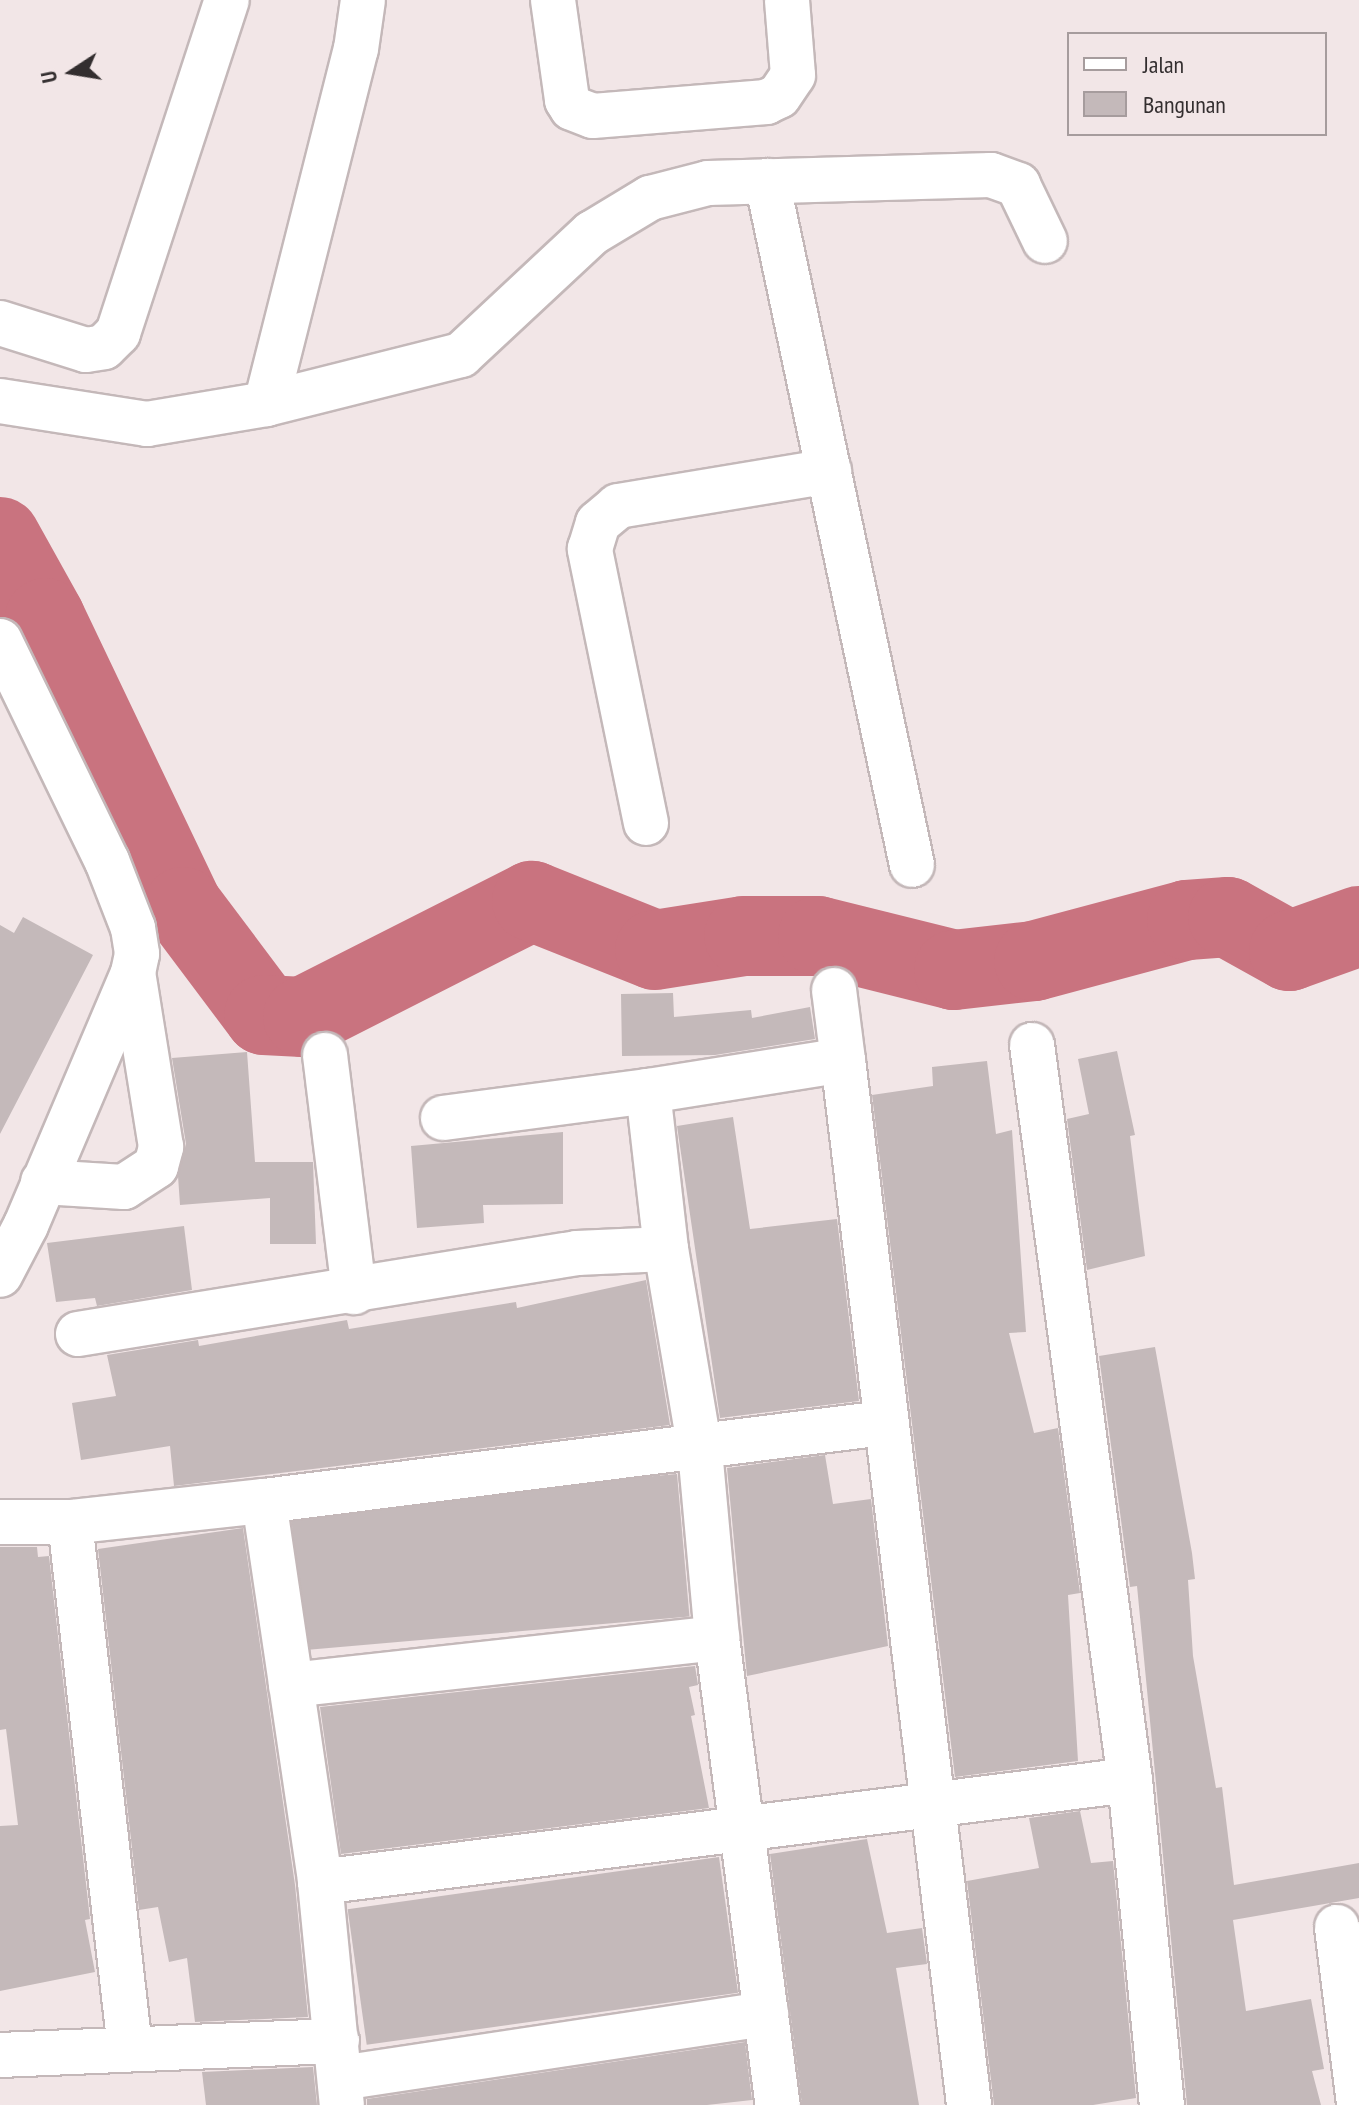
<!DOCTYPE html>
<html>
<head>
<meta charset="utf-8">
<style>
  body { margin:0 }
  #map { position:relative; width:1359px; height:2105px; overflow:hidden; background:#f2e6e7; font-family:"PT Sans Narrow",sans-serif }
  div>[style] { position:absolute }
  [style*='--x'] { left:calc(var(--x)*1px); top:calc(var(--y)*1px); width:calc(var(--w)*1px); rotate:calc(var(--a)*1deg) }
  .river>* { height:80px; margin:-40px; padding:0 40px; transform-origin:40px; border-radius:40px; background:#c9737f }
  .building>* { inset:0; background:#c4b9ba; transform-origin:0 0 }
  .roads { filter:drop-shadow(2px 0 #c4b8b9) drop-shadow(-2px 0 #c4b8b9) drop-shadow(0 2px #c4b8b9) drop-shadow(0 -2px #c4b8b9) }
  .minor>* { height:44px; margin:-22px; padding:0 22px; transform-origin:22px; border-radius:22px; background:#fff }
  span { translate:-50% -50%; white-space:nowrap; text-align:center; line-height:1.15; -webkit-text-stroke:6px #f2e6e7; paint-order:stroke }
  .legend { position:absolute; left:1067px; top:32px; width:260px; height:104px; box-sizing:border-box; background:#f2e6e7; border:2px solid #a69c9d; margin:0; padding:10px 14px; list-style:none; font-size:24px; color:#332e2f }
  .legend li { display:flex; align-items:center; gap:16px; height:40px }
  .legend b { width:40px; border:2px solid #a69c9d }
  .north { position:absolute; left:32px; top:32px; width:80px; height:80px; -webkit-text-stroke:6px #f2e6e7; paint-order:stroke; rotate:258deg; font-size:22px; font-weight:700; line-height:32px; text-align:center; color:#332e2f }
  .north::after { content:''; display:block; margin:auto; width:28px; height:36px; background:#332e2f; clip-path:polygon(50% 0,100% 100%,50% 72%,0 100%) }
</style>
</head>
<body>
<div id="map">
  <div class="river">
    <i style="--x:0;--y:537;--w:93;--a:60.9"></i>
    <i style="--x:45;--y:618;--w:320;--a:64.5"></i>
    <i style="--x:183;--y:907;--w:135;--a:53.1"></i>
    <i style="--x:264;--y:1015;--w:39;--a:3"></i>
    <i style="--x:303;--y:1017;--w:257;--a:-26.9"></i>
    <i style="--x:532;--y:901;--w:132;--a:21.7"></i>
    <i style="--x:655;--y:950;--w:90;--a:-8.9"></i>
    <i style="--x:744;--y:936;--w:74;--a:0"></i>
    <i style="--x:818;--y:936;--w:140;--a:14"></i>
    <i style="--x:954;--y:970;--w:81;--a:-6.4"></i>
    <i style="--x:1034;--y:961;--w:158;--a:-15"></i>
    <i style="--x:1187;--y:920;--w:41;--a:-4.2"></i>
    <i style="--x:1228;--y:917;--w:70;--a:29.1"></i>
    <i style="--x:1289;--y:951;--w:74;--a:-19.7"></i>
  </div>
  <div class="building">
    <i style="clip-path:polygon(23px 917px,93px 955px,0 1134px,0 925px,14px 933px)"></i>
    <i style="clip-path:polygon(673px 993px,674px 1017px,751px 1010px,752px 1018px,810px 1007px,815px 1039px,715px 1055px,622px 1056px,621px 994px)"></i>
    <i style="clip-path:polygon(1117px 1051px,1135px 1135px,1130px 1136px,1145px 1256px,1087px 1270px,1067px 1119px,1089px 1114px,1078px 1059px)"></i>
    <i style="clip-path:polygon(247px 1052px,255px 1162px,313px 1162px,316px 1244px,270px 1244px,270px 1198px,180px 1205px,178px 1176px,186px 1144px,172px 1058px)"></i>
    <i style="clip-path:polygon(987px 1061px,996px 1134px,1012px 1130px,1026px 1332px,1009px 1333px,1034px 1433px,1058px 1428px,1080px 1593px,1068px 1595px,1078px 1761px,955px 1777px,872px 1095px,933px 1086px,932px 1067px)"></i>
    <i style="clip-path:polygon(733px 1117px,750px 1229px,837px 1219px,859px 1401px,720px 1418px,677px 1126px)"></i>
    <i style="clip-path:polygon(563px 1132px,563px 1204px,483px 1205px,484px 1223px,417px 1228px,411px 1146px)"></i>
    <i style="clip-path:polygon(184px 1226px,192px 1290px,97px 1306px,95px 1298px,56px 1302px,47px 1243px)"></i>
    <i style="clip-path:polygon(646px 1280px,670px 1425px,174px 1486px,170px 1446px,81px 1460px,72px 1403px,116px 1396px,107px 1355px,198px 1340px,199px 1346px,347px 1320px,349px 1329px,516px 1302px,517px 1308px)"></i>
    <i style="clip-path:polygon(1155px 1347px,1192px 1553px,1195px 1579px,1188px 1580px,1193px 1656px,1216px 1788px,1222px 1787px,1234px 1885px,1359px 1863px,1359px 1898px,1233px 1920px,1246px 2011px,1311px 1999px,1324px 2069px,1312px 2071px,1321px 2105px,1187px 2105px,1137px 1586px,1130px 1587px,1099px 1356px)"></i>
    <i style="clip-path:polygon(825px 1455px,833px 1504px,871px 1499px,888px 1646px,747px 1676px,727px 1468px)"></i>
    <i style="left:677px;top:1474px;width:143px;height:388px;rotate:85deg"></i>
    <i style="clip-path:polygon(243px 1528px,295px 1885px,308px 2017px,195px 2022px,187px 1958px,169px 1962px,158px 1907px,139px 1910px,98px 1549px)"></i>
    <i style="clip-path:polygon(0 1547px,37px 1547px,38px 1557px,49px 1556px,90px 1919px,85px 1920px,95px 1972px,0 1991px,0 1826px,18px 1825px,6px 1729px,0 1730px)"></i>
    <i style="clip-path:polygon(695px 1666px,698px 1685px,689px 1687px,695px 1715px,691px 1716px,709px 1808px,341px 1854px,320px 1707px)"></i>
    <i style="clip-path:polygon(1080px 1811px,1091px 1863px,1113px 1861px,1136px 2098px,1093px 2105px,994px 2105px,967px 1881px,1039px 1868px,1029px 1818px)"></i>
    <i style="clip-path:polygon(867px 1839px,887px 1933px,922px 1928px,927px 1964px,896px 1968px,919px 2105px,802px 2105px,770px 1854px)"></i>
    <i style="left:719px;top:1857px;width:137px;height:375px;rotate:82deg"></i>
    <i style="clip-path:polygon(745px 2042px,752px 2100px,707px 2105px,367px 2105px,367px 2099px)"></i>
    <i style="clip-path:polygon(313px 2067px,317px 2105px,206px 2105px,202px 2072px)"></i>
  </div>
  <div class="roads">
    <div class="minor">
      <i style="--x:553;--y:0;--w:101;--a:82"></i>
      <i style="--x:567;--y:100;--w:9;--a:58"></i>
      <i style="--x:572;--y:108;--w:22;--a:21"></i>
      <i style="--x:593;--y:116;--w:174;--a:-4.6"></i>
      <i style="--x:766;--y:102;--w:14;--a:-25"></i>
      <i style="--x:779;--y:96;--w:25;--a:-56"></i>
      <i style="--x:793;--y:75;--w:75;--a:-94.6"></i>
      <i style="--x:767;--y:181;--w:699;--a:78.03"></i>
      <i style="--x:0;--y:323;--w:90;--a:17.4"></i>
      <i style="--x:86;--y:350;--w:18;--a:-9"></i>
      <i style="--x:104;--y:347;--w:20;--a:-45"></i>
      <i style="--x:118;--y:333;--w:350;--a:-71.9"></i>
      <i style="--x:0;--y:401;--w:149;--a:8.9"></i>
      <i style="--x:147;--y:424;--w:121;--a:-9.5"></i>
      <i style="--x:266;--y:404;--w:366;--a:-75.8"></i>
      <i style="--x:356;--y:49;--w:49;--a:-81.9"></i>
      <i style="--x:266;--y:404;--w:201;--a:-14.1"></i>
      <i style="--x:461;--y:355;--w:179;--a:-43"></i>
      <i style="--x:592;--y:233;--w:68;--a:-31.1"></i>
      <i style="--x:650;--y:198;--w:60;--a:-14.5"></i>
      <i style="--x:708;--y:183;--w:283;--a:-1.6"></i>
      <i style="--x:991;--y:175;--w:29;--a:20"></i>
      <i style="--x:1018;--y:185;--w:62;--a:64.3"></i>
      <i style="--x:0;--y:641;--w:245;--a:64.1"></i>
      <i style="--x:107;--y:861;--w:72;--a:68.8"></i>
      <i style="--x:133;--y:928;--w:26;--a:81"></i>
      <i style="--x:137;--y:954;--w:19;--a:102"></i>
      <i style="--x:133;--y:973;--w:274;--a:113"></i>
      <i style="--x:26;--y:1225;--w:56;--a:117.5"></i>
      <i style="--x:646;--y:823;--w:280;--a:-101.6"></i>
      <i style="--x:590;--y:549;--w:27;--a:-73"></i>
      <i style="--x:598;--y:523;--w:26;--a:-40"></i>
      <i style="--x:618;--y:506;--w:214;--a:-9.4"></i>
      <i style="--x:834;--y:990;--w:71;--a:82.7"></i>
      <i style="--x:1032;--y:1045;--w:742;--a:82.41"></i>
      <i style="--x:1130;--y:1780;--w:327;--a:84.4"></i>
      <i style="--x:325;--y:1055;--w:239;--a:83"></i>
      <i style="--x:443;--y:1118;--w:207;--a:-7.5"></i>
      <i style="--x:43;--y:1182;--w:81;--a:3.5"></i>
      <i style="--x:124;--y:1187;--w:38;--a:-33"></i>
      <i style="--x:156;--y:1166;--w:20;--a:-75"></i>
      <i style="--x:161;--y:1147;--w:176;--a:-99.1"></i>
      <i style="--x:666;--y:1249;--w:159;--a:-96.5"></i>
      <i style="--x:648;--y:1091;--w:197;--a:-9"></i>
      <i style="--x:843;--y:1060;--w:1053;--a:83.12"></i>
      <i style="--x:78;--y:1334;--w:506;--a:-9.22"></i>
      <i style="--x:577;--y:1253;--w:89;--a:-2.6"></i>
      <i style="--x:666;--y:1249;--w:204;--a:80.4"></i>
      <i style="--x:700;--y:1450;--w:189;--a:84.8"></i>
      <i style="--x:717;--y:1638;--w:471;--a:82.6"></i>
      <i style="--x:264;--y:1501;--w:385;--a:81.6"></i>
      <i style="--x:320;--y:1882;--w:224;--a:84.4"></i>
      <i style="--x:0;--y:1522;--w:70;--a:0"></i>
      <i style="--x:70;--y:1522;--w:195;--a:-6.2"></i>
      <i style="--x:264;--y:1501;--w:624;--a:-7.18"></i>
      <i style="--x:70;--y:1522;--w:530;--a:83.5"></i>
      <i style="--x:291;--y:1685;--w:429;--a:-6.3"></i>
      <i style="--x:320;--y:1882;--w:816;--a:-7.18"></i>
      <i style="--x:1337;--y:1927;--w:177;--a:82.9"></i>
      <i style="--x:0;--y:2055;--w:337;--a:-2.4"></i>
      <i style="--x:341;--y:2078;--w:430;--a:-8.6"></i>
    </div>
  </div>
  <ul class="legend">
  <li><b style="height:10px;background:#fff"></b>Jalan</li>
  <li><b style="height:22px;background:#c4b9ba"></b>Bangunan</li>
  </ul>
  <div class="north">U</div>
</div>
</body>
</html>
